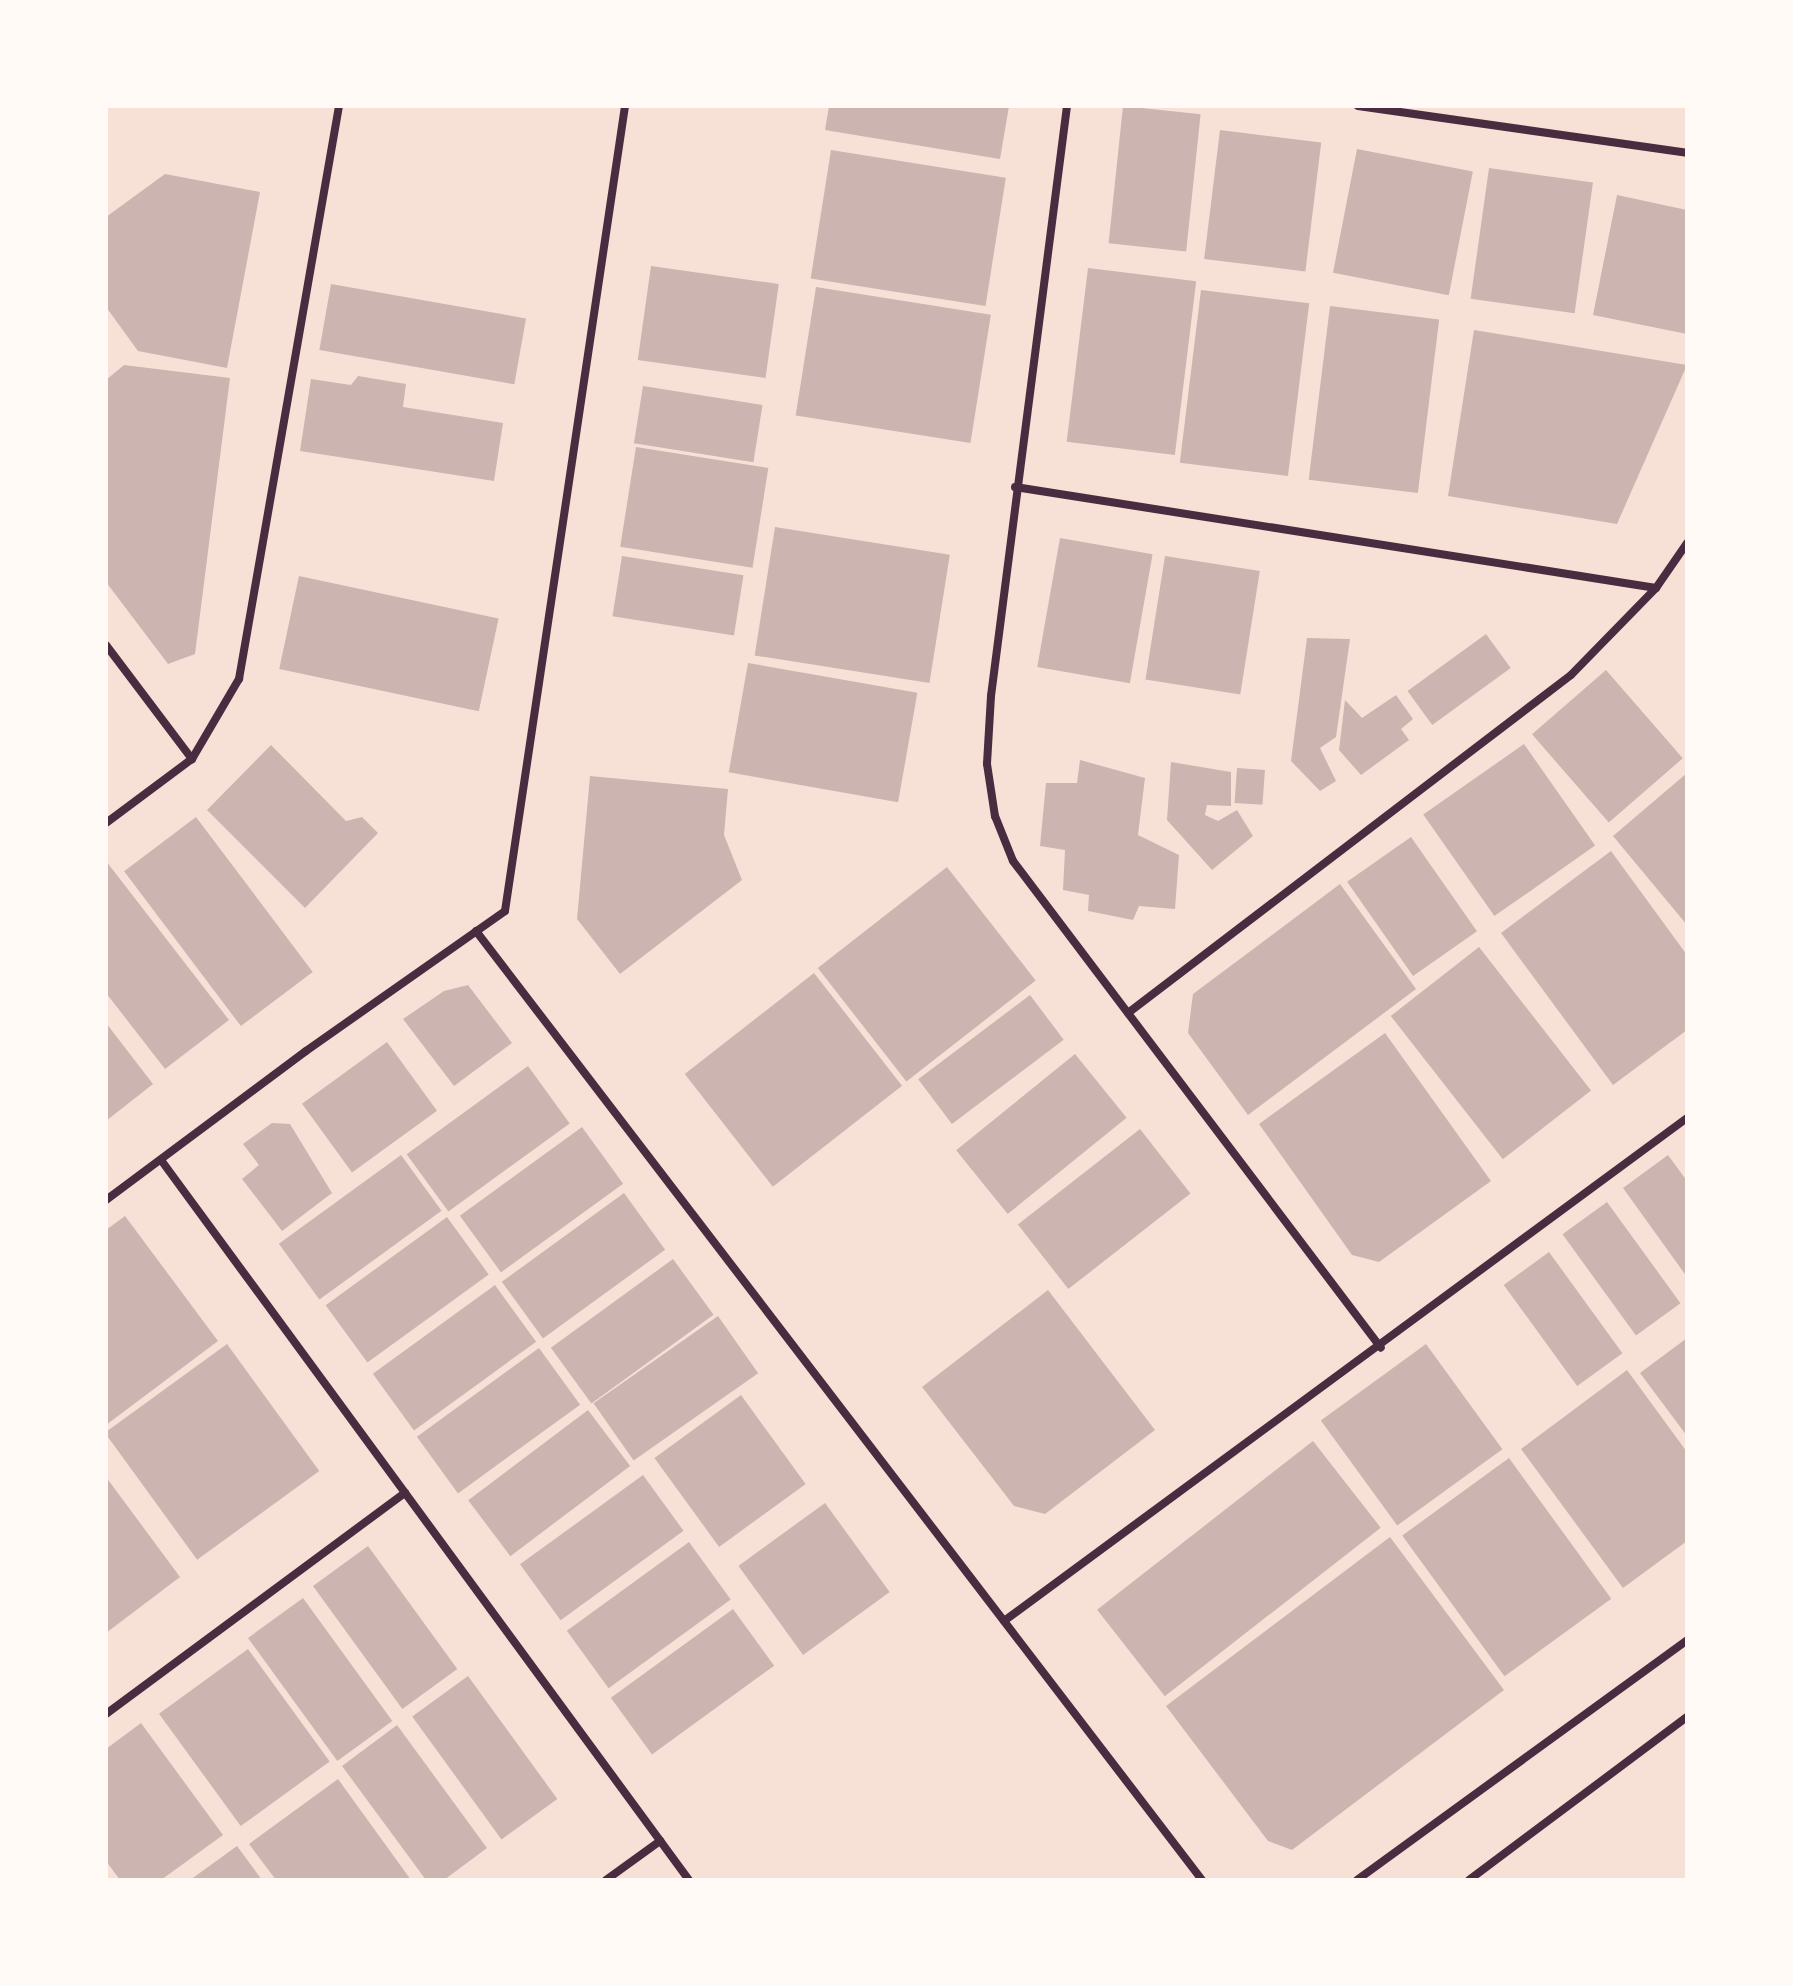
<!DOCTYPE html>
<html>
<head>
<meta charset="utf-8">
<style>
  body { margin:0 }
  #map { position:relative; width:1793px; height:1986px; overflow:hidden; background:#f7e1d7; font-family:Rubik,sans-serif }
  div>[style] { position:absolute }
  [style*='--x'] { left:calc(var(--x)*1px); top:calc(var(--y)*1px); width:calc(var(--w)*1px); rotate:calc(var(--a)*1deg) }
  .building>* { inset:0; background:#ccb4b1; transform-origin:0 0 }
  .minor>* { height:8px; margin:-4px; padding:0 4px; transform-origin:4px; border-radius:4px; background:#4a2c40 }
  span { translate:-50% -50%; white-space:nowrap; text-align:center; line-height:1.15; -webkit-text-stroke:6px #fffaf5; paint-order:stroke }
  .frame { position:absolute; inset:0; border:108px solid #fffaf5; pointer-events:none }
</style>
</head>
<body>
<div id="map">
  <div class="building">
    <i style="clip-path:polygon(829px 106px,1009px 106px,1000px 159px,825px 130px)"></i>
    <i style="left:1123px;top:106px;width:78px;height:138px;rotate:6deg"></i>
    <i style="left:1220px;top:130px;width:102px;height:130px;rotate:7deg"></i>
    <i style="left:1357px;top:149px;width:118px;height:126px;rotate:11deg"></i>
    <i style="left:831px;top:150px;width:177px;height:130px;rotate:9deg"></i>
    <i style="left:1489px;top:168px;width:105px;height:132px;rotate:8deg"></i>
    <i style="clip-path:polygon(165px 174px,260px 192px,227px 368px,138px 351px,106px 307px,106px 217px)"></i>
    <i style="clip-path:polygon(1617px 195px,1687px 210px,1687px 334px,1593px 315px)"></i>
    <i style="left:651px;top:266px;width:129px;height:95px;rotate:8deg"></i>
    <i style="left:1088px;top:268px;width:109px;height:175px;rotate:7deg"></i>
    <i style="left:331px;top:284px;width:198px;height:67px;rotate:10deg"></i>
    <i style="left:816px;top:287px;width:177px;height:130px;rotate:9deg"></i>
    <i style="left:1201px;top:290px;width:109px;height:174px;rotate:7deg"></i>
    <i style="left:1330px;top:306px;width:110px;height:175px;rotate:7deg"></i>
    <i style="clip-path:polygon(1474px 330px,1687px 365px,1617px 524px,1448px 496px)"></i>
    <i style="clip-path:polygon(124px 365px,230px 378px,195px 654px,168px 664px,106px 582px,106px 380px)"></i>
    <i style="clip-path:polygon(358px 376px,406px 384px,403px 407px,503px 423px,494px 481px,300px 451px,311px 379px,351px 385px)"></i>
    <i style="left:643px;top:386px;width:121px;height:58px;rotate:9deg"></i>
    <i style="left:636px;top:447px;width:134px;height:101px;rotate:9deg"></i>
    <i style="left:775px;top:527px;width:177px;height:130px;rotate:9deg"></i>
    <i style="left:1060px;top:538px;width:94px;height:131px;rotate:10deg"></i>
    <i style="left:622px;top:556px;width:123px;height:61px;rotate:9deg"></i>
    <i style="left:1165px;top:556px;width:96px;height:125px;rotate:9deg"></i>
    <i style="left:299px;top:576px;width:204px;height:95px;rotate:12deg"></i>
    <i style="left:1486px;top:634px;width:42px;height:97px;rotate:54deg"></i>
    <i style="clip-path:polygon(1307px 638px,1350px 639px,1336px 737px,1320px 748px,1336px 781px,1320px 791px,1291px 761px)"></i>
    <i style="left:748px;top:663px;width:172px;height:111px;rotate:10deg"></i>
    <i style="left:1606px;top:670px;width:117px;height:98px;rotate:49deg"></i>
    <i style="clip-path:polygon(1396px 695px,1413px 719px,1401px 729px,1409px 740px,1361px 775px,1339px 750px,1345px 700px,1362px 718px)"></i>
    <i style="left:1524px;top:744px;width:124px;height:123px;rotate:55deg"></i>
    <i style="clip-path:polygon(271px 745px,346px 821px,362px 817px,378px 833px,305px 908px,207px 810px)"></i>
    <i style="clip-path:polygon(1080px 760px,1145px 778px,1138px 835px,1179px 855px,1175px 909px,1139px 906px,1133px 920px,1088px 911px,1089px 895px,1063px 890px,1065px 850px,1040px 846px,1046px 783px,1077px 783px)"></i>
    <i style="clip-path:polygon(1171px 762px,1231px 772px,1231px 806px,1207px 805px,1205px 815px,1218px 821px,1237px 810px,1253px 836px,1212px 870px,1167px 820px)"></i>
    <i style="left:1237px;top:768px;width:28px;height:35px;rotate:4deg"></i>
    <i style="clip-path:polygon(1687px 773px,1687px 925px,1613px 836px)"></i>
    <i style="clip-path:polygon(590px 776px,728px 789px,724px 835px,742px 880px,620px 974px,577px 919px)"></i>
    <i style="left:196px;top:817px;width:194px;height:90px;rotate:53deg"></i>
    <i style="left:1411px;top:837px;width:115px;height:78px;rotate:55deg"></i>
    <i style="clip-path:polygon(1611px 851px,1687px 955px,1687px 1030px,1613px 1085px,1501px 933px)"></i>
    <i style="clip-path:polygon(106px 861px,229px 1020px,165px 1069px,106px 993px)"></i>
    <i style="left:947px;top:867px;width:144px;height:164px;rotate:52deg"></i>
    <i style="clip-path:polygon(1340px 884px,1416px 989px,1248px 1115px,1188px 1033px,1193px 994px)"></i>
    <i style="left:1479px;top:947px;width:182px;height:112px;rotate:52deg"></i>
    <i style="left:814px;top:973px;width:143px;height:164px;rotate:52deg"></i>
    <i style="clip-path:polygon(468px 985px,512px 1043px,454px 1086px,403px 1019px,444px 991px)"></i>
    <i style="left:1030px;top:995px;width:56px;height:140px;rotate:53deg"></i>
    <i style="clip-path:polygon(106px 1023px,153px 1084px,106px 1121px)"></i>
    <i style="clip-path:polygon(1385px 1033px,1491px 1181px,1379px 1262px,1352px 1255px,1259px 1124px)"></i>
    <i style="left:387px;top:1042px;width:85px;height:105px;rotate:54deg"></i>
    <i style="left:1075px;top:1054px;width:82px;height:153px;rotate:51deg"></i>
    <i style="left:528px;top:1066px;width:71px;height:150px;rotate:54deg"></i>
    <i style="clip-path:polygon(272px 1123px,290px 1124px,332px 1193px,282px 1231px,242px 1179px,259px 1165px,243px 1144px)"></i>
    <i style="left:582px;top:1127px;width:70px;height:151px;rotate:54deg"></i>
    <i style="left:1140px;top:1129px;width:82px;height:155px;rotate:52deg"></i>
    <i style="left:401px;top:1155px;width:69px;height:151px;rotate:54deg"></i>
    <i style="clip-path:polygon(1668px 1155px,1687px 1181px,1687px 1277px,1623px 1188px)"></i>
    <i style="left:624px;top:1193px;width:70px;height:151px;rotate:54deg"></i>
    <i style="left:1607px;top:1202px;width:125px;height:55px;rotate:54deg"></i>
    <i style="clip-path:polygon(125px 1216px,218px 1341px,106px 1425px,106px 1230px)"></i>
    <i style="left:447px;top:1217px;width:71px;height:150px;rotate:54deg"></i>
    <i style="left:1549px;top:1252px;width:125px;height:56px;rotate:54deg"></i>
    <i style="left:673px;top:1259px;width:69px;height:151px;rotate:54deg"></i>
    <i style="left:495px;top:1285px;width:70px;height:151px;rotate:54deg"></i>
    <i style="clip-path:polygon(1048px 1290px,1155px 1430px,1045px 1514px,1014px 1506px,922px 1387px)"></i>
    <i style="left:718px;top:1316px;width:70px;height:152px;rotate:55deg"></i>
    <i style="clip-path:polygon(1687px 1338px,1687px 1436px,1640px 1373px)"></i>
    <i style="left:227px;top:1344px;width:157px;height:151px;rotate:54deg"></i>
    <i style="left:1426px;top:1344px;width:130px;height:130px;rotate:54deg"></i>
    <i style="left:539px;top:1348px;width:70px;height:151px;rotate:54deg"></i>
    <i style="clip-path:polygon(1627px 1370px,1687px 1452px,1687px 1541px,1623px 1588px,1521px 1449px)"></i>
    <i style="left:741px;top:1395px;width:110px;height:107px;rotate:54deg"></i>
    <i style="left:588px;top:1410px;width:70px;height:150px;rotate:53deg"></i>
    <i style="left:1313px;top:1441px;width:110px;height:274px;rotate:52deg"></i>
    <i style="left:1509px;top:1458px;width:174px;height:132px;rotate:54deg"></i>
    <i style="left:643px;top:1475px;width:69px;height:152px;rotate:54deg"></i>
    <i style="clip-path:polygon(106px 1477px,180px 1577px,106px 1633px)"></i>
    <i style="left:825px;top:1503px;width:110px;height:107px;rotate:54deg"></i>
    <i style="clip-path:polygon(1390px 1537px,1504px 1690px,1292px 1850px,1268px 1841px,1166px 1706px)"></i>
    <i style="left:689px;top:1542px;width:71px;height:151px;rotate:54deg"></i>
    <i style="left:368px;top:1546px;width:152px;height:68px;rotate:54deg"></i>
    <i style="left:303px;top:1598px;width:152px;height:68px;rotate:54deg"></i>
    <i style="left:733px;top:1609px;width:70px;height:151px;rotate:54deg"></i>
    <i style="left:248px;top:1649px;width:139px;height:110px;rotate:54deg"></i>
    <i style="left:468px;top:1676px;width:152px;height:69px;rotate:54deg"></i>
    <i style="clip-path:polygon(141px 1723px,223px 1835px,161px 1880px,120px 1880px,106px 1861px,106px 1749px)"></i>
    <i style="clip-path:polygon(397px 1725px,487px 1848px,444px 1880px,426px 1880px,342px 1766px)"></i>
    <i style="clip-path:polygon(338px 1779px,411px 1880px,276px 1880px,249px 1844px)"></i>
    <i style="clip-path:polygon(237px 1846px,262px 1880px,190px 1880px)"></i>
  </div>
  <div class="minor">
    <i style="--x:1067;--y:106;--w:595;--a:97.34"></i>
    <i style="--x:991;--y:696;--w:68;--a:93.4"></i>
    <i style="--x:987;--y:764;--w:53;--a:81.3"></i>
    <i style="--x:995;--y:816;--w:48;--a:68.2"></i>
    <i style="--x:1013;--y:861;--w:610;--a:52.92"></i>
    <i style="--x:1358;--y:106;--w:332;--a:8.1"></i>
    <i style="--x:1015;--y:487;--w:649;--a:8.95"></i>
    <i style="--x:106;--y:645;--w:143;--a:53"></i>
    <i style="--x:106;--y:823;--w:107;--a:-36.7"></i>
    <i style="--x:192;--y:759;--w:93;--a:-59.6"></i>
    <i style="--x:239;--y:679;--w:582;--a:-80.1"></i>
    <i style="--x:476;--y:931;--w:1195;--a:52.58"></i>
    <i style="--x:1128;--y:1013;--w:557;--a:-37.34"></i>
    <i style="--x:1571;--y:675;--w:122;--a:-45.7"></i>
    <i style="--x:1656;--y:588;--w:55;--a:-55.4"></i>
    <i style="--x:161;--y:1160;--w:893;--a:53.75"></i>
    <i style="--x:106;--y:1200;--w:249;--a:-36.7"></i>
    <i style="--x:306;--y:1051;--w:243;--a:-35.1"></i>
    <i style="--x:505;--y:911;--w:814;--a:-81.52"></i>
    <i style="--x:1004;--y:1621;--w:848;--a:-36.37"></i>
    <i style="--x:106;--y:1714;--w:372;--a:-36.5"></i>
    <i style="--x:606;--y:1880;--w:67;--a:-35.8"></i>
    <i style="--x:1357;--y:1880;--w:408;--a:-36"></i>
    <i style="--x:1469;--y:1880;--w:272;--a:-36.8"></i>
  </div>
  <div class="frame"></div>
</div>
</body>
</html>
